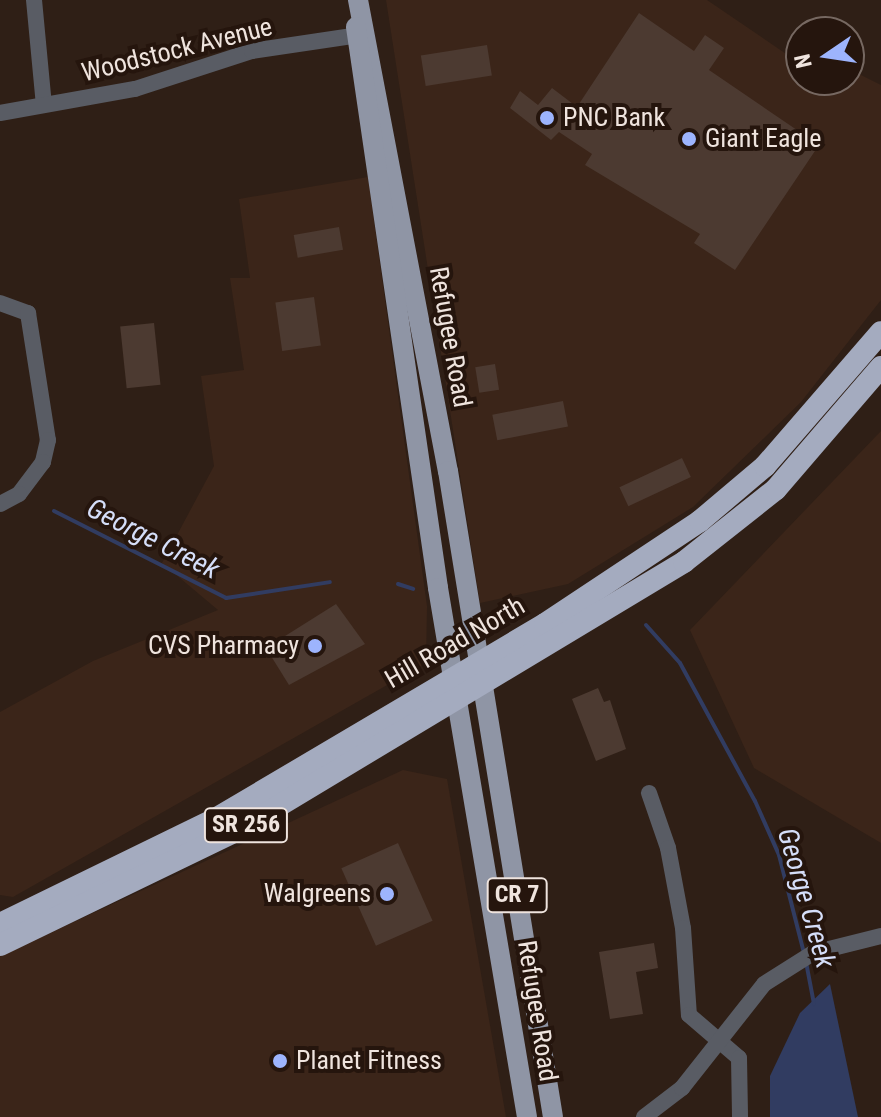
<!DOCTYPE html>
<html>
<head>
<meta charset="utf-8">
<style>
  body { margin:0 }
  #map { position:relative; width:881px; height:1117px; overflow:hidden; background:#2f1f16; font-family:"Roboto Condensed",sans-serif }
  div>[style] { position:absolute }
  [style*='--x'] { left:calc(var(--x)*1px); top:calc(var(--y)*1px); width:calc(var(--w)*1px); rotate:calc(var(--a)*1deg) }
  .built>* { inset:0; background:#3b2519 }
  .water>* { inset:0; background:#313c61 }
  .stream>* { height:4px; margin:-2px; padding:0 2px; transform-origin:2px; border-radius:2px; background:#313c61 }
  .building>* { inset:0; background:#4c3a31; transform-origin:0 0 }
  .minor>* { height:16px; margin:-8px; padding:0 8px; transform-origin:8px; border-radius:8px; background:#595c64 }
  .major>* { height:20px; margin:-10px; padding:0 10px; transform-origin:10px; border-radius:10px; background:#8f95a5 }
  .highway>* { height:22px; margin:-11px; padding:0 11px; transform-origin:11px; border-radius:11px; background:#a4abbf }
  .dots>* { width:22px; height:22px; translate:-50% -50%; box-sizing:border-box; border:4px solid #25150d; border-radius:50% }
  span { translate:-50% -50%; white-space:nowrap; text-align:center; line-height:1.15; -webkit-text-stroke:8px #25150d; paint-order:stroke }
  .shield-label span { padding:2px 6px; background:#25150d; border:2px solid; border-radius:6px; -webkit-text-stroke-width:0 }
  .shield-label { font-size:24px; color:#efe4de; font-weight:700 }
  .street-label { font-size:26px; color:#efe4de }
  .poi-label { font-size:26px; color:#efe4de }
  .left { translate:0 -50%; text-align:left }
  .right { translate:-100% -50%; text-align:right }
  .water-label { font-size:28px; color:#d5def9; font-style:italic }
  .north { position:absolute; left:785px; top:16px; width:80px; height:80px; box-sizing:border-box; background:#25150d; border:2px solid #766861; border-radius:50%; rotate:257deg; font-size:22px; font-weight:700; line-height:32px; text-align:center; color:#efe4de }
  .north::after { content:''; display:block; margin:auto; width:28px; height:36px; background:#9db4fd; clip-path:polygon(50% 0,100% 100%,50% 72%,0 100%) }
</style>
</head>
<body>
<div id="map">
  <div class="built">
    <i style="clip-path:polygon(386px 0,707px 0,801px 64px,801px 80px,849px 80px,849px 69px,881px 85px,881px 300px,801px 402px,693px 507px,568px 584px,480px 603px)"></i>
    <i style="clip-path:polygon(368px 177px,427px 606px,426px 663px,13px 897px,0 895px,0 712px,93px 661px,218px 610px,162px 563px,214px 466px,201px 376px,244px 370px,230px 278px,250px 278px,239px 199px)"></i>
    <i style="clip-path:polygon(881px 431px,881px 843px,754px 768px,690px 630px)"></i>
    <i style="clip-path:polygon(403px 770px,447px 779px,506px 1117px,0 1117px,0 956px)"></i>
  </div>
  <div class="water">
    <i style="clip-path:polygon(830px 984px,858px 1117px,770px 1117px,770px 1076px,800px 1013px)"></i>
  </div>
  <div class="stream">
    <i style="--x:54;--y:511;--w:193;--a:26.8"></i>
    <i style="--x:226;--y:598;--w:105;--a:-8.7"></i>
    <i style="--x:398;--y:584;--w:16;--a:18"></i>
    <i style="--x:646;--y:625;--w:51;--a:48.2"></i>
    <i style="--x:680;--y:663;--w:157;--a:61.5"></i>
    <i style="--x:755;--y:801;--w:59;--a:66"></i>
    <i style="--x:779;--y:855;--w:101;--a:75.7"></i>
    <i style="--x:806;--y:962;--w:43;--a:79.2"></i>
  </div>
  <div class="building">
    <i style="clip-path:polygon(639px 13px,694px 51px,705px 35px,724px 48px,709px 70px,819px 145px,735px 270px,694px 243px,700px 234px,585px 165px,592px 154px,559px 132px,551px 140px,510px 108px,520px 91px,538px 105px,552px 88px,577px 107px)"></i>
    <i style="left:487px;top:45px;width:31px;height:67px;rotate:81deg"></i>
    <i style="left:339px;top:227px;width:23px;height:46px;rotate:80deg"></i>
    <i style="left:314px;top:297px;width:49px;height:39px;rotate:82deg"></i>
    <i style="left:154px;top:323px;width:62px;height:34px;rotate:84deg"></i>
    <i style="left:495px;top:364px;width:26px;height:20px;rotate:81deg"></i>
    <i style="left:563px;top:401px;width:26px;height:72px;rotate:79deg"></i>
    <i style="left:682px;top:458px;width:21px;height:69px;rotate:65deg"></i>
    <i style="clip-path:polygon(336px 604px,365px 644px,289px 685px,266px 648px)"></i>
    <i style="clip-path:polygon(598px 688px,604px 702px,610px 700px,626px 749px,596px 761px,572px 699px)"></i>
    <i style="left:398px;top:843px;width:85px;height:62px;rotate:66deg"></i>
    <i style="clip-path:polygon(654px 943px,658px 968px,636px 972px,643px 1014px,610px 1019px,599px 952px)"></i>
  </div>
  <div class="minor">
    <i style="--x:34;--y:0;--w:105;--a:84.6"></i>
    <i style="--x:0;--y:113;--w:137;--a:-10.1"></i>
    <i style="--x:135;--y:89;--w:123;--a:-18"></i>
    <i style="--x:252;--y:51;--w:115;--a:-8.5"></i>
    <i style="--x:0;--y:303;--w:30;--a:20"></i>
    <i style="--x:28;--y:313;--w:129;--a:81.1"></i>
    <i style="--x:48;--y:440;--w:23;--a:103"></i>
    <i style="--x:43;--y:462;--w:40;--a:127"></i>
    <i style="--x:19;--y:494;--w:21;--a:152"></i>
    <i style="--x:649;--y:793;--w:58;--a:70.9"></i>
    <i style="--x:668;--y:848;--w:81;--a:79.4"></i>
    <i style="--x:683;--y:928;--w:87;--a:86.1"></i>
    <i style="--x:689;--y:1015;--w:66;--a:40.7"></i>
    <i style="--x:739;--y:1058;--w:59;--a:89"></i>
    <i style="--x:644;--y:1117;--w:48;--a:-37.3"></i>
    <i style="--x:682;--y:1088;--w:132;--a:-51.7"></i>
    <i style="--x:764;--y:984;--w:58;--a:-32.3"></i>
    <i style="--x:813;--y:953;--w:70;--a:-14"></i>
  </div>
  <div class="major">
    <i style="--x:358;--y:0;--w:480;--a:79.2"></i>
    <i style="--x:448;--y:471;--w:654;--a:80.77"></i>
    <i style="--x:356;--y:27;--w:567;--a:81.68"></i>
    <i style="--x:438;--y:588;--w:536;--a:80.45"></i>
  </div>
  <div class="highway">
    <i style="--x:0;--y:924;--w:242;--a:-26"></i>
    <i style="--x:217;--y:818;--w:381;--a:-30.6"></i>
    <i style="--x:545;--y:624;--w:186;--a:-33.6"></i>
    <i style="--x:700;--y:521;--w:85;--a:-40.2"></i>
    <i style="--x:765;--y:466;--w:177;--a:-49.1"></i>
    <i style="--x:0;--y:945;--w:267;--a:-25.8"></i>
    <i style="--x:240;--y:829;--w:518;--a:-31.02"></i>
    <i style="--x:684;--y:562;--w:117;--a:-38.4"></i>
    <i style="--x:776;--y:489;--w:161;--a:-49.3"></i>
  </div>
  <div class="dots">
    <i style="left:547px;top:118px;background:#9db4fd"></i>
    <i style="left:689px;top:139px;background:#9db4fd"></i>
    <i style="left:315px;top:646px;background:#9db4fd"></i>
    <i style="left:387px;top:894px;background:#9db4fd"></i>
    <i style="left:280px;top:1061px;background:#9db4fd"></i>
  </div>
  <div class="shield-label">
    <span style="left:246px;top:825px">SR 256</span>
    <span style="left:517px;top:895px">CR 7</span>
  </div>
  <div class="street-label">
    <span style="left:177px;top:50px;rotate:-14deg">Woodstock Avenue</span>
    <span style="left:450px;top:337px;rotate:80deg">Refugee Road</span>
    <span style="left:455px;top:643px;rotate:-30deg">Hill Road North</span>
    <span style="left:537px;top:1011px;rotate:81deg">Refugee Road</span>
  </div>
  <div class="poi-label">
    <span class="left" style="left:563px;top:118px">PNC Bank</span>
    <span class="left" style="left:705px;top:139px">Giant Eagle</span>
    <span class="right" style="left:299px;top:646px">CVS Pharmacy</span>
    <span class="right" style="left:371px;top:894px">Walgreens</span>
    <span class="left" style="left:296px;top:1061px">Planet Fitness</span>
  </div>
  <div class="water-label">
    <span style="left:153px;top:539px;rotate:27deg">George Creek</span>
    <span style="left:806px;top:898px;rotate:74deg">George Creek</span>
  </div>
  <div class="north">N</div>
</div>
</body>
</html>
